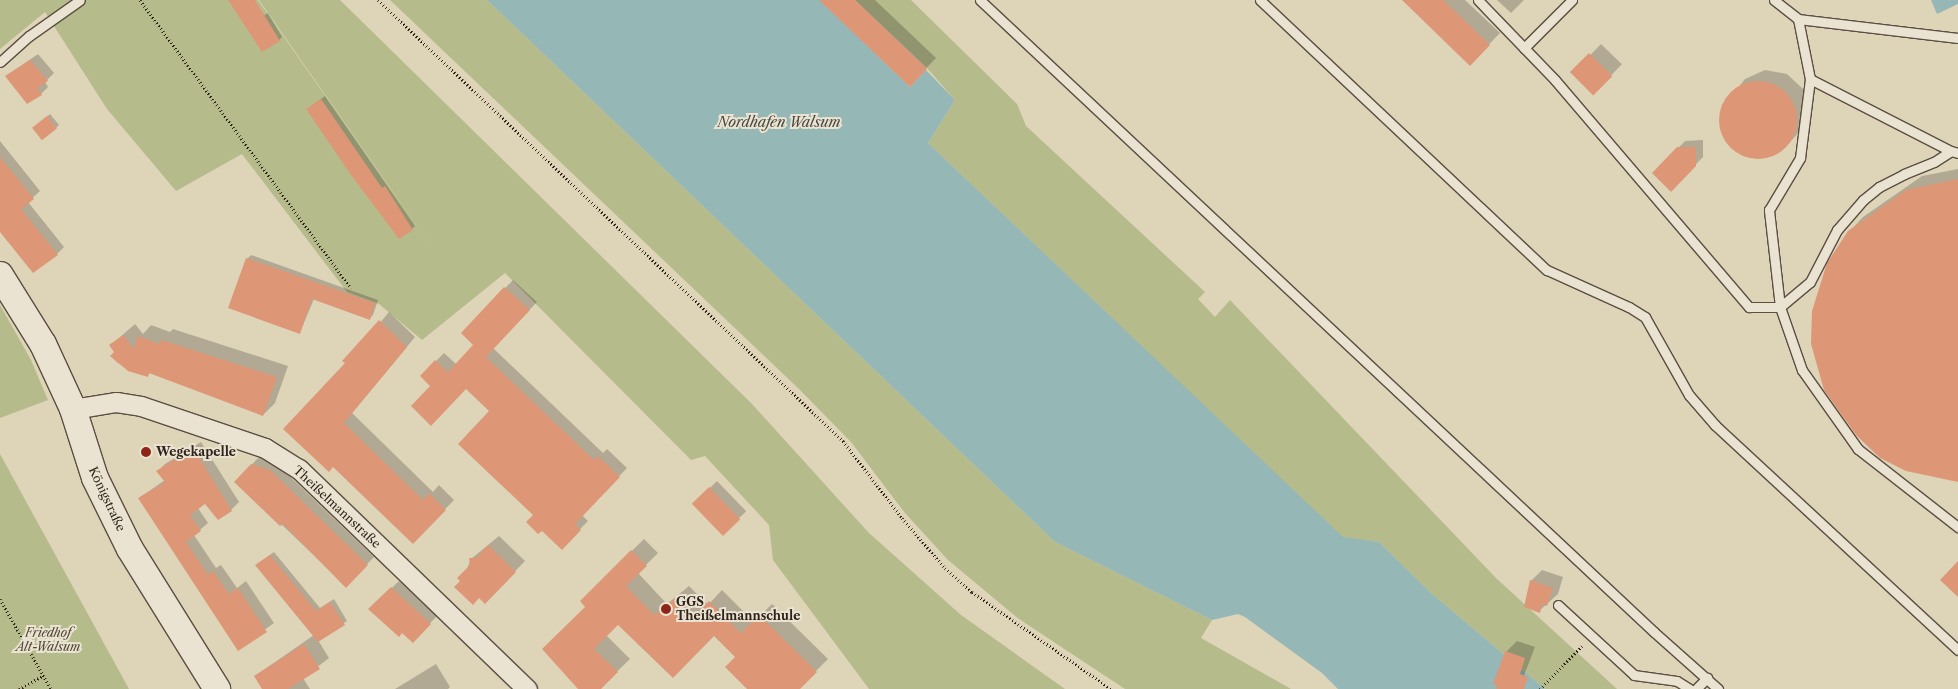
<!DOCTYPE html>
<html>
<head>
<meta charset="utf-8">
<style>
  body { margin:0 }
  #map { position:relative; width:1958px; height:689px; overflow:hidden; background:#ded4b8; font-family:"Libre Caslon Text",serif }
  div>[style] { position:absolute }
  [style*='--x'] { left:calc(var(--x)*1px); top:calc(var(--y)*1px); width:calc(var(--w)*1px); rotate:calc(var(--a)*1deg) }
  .green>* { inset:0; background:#b6bb8b }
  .water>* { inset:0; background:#95b7b6 }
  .shadow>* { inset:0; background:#0003; transform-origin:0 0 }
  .building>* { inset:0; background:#dd9777; transform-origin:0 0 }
  .round { border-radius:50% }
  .path>* { height:3px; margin-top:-1.5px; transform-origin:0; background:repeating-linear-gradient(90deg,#2f221a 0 1px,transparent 0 3.5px) }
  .roads { filter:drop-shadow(1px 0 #5b4e42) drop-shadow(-1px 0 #5b4e42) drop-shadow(0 1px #5b4e42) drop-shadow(0 -1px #5b4e42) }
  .lane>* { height:9px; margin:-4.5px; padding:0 4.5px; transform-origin:4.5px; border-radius:4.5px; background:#eae3d1 }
  .street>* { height:19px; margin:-9.5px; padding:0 9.5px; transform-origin:9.5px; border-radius:9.5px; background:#eae3d1 }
  .secondary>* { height:26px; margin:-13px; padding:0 13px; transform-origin:13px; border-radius:13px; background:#eae3d1 }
  .dots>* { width:14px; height:14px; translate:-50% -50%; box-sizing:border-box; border:2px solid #eae3d1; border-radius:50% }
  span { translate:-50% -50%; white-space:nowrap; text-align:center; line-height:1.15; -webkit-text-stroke:4px #eae3d1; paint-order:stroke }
  .poi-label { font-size:12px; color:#2f221a; font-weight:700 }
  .left { translate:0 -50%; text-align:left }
  .street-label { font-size:12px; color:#2f221a }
  .park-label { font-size:12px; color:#514836; font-style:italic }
  .water-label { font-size:14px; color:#484741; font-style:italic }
</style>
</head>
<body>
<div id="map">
  <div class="green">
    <i style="clip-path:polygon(0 0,258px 0,444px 265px,259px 0,340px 0,751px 403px,869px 533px,961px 615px,1065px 689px,869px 689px,773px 560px,769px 525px,705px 456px,691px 460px,505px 273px,422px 340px,379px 304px,347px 292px,242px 154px,176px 191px,107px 109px,45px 12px,0 49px)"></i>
    <i style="clip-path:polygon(390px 0,487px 0,1055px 542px,1212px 620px,1201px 638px,1291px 689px,1125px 689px,1019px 619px,948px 560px,905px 513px,851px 442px,800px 390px)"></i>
    <i style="clip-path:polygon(855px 0,911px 0,1017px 104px,1026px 126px,1205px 292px,1198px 299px,1215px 317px,1230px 300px,1497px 579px,1617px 689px,1545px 689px,1431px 593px,1379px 542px,1343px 538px,928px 143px,955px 100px,927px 68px)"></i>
    <i style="clip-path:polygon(0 305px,31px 360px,48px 400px,0 418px)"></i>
    <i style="clip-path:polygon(0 454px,129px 689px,0 689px)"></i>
  </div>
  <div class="water">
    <i style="clip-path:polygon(487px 0,820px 0,910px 87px,926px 70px,955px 100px,928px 143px,1343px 537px,1379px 542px,1431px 593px,1545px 689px,1338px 689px,1322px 673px,1245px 617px,1238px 614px,1212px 620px,1055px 542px)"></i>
    <i style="clip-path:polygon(1931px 0,1958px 0,1958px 4px,1937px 14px)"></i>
  </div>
  <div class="shadow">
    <i style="clip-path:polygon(229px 0,253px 0,263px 16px,268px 13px,282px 37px,279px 40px)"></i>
    <i style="clip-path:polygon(822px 0,875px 0,936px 58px,910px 85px)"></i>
    <i style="clip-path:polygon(1404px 0,1465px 0,1500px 33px,1470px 64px)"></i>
    <i style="clip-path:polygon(1497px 0,1524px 0,1511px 13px)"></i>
    <i style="left:1601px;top:44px;width:29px;height:40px;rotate:44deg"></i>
    <i style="clip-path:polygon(38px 54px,54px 73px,45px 82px,48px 87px,41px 94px,6px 76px)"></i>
    <i style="clip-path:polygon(1765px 70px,1787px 74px,1803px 89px,1808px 110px,1801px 130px,1790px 142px,1773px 155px,1752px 158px,1732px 148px,1721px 130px,1722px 108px,1745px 79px)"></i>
    <i style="clip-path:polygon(325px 96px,415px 226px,412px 229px,311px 106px)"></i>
    <i style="clip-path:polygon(50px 114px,59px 125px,56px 128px,37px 125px)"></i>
    <i style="clip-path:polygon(1703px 140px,1703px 157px,1671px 190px,1654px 173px,1685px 141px)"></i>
    <i style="clip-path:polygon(0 141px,40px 191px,28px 202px,64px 247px,57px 254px,0 230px)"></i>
    <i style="clip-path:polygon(1958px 169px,1958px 480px,1849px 232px,1863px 217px,1922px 176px)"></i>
    <i style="clip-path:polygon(251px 255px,378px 300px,373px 315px,370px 318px,314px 299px,300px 332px,247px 259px)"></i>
    <i style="clip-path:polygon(513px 280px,537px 302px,493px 348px,603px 453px,607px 449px,627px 468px,582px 515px,588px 521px,562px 548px,542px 529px,491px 411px,466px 387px,432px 386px,436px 361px,444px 353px,456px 364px,475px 345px,462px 333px)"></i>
    <i style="clip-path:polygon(389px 312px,415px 337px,352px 413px,433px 492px,439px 485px,454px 500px,422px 533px,333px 465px,347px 363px)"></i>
    <i style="clip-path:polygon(135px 324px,143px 334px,151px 325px,170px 332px,173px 329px,288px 366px,275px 403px,263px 415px,151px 372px,148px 375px,118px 363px,111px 356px,116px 352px,111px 345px)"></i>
    <i style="clip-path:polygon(201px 442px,239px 502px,231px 510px,205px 502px,198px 508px,208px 523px,194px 535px,216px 568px,221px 565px,237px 588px,246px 581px,274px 623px,238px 649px,139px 498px,165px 480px,158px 471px,165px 464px)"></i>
    <i style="clip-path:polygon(259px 457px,277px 464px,374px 557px,346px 586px,236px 481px)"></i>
    <i style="left:717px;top:481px;width:42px;height:33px;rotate:46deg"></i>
    <i style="clip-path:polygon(499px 536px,525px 561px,485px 602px,462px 581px,471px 559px)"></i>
    <i style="clip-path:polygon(644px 539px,658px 553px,638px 573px,667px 604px,689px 586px,708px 605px,722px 590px,754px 622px,772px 604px,828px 659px,798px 689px,749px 689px,737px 657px,714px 635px,618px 623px,606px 635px,630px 659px,599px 689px,583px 689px,587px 607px,581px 601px)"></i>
    <i style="clip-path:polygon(274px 552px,320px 608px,334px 599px,347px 621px,318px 640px,329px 658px,303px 678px,310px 689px,264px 689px,255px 676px,314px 635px,260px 562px)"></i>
    <i style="clip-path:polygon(1542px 570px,1563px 577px,1558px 594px,1539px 611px,1531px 581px)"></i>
    <i style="clip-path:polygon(399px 581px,437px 616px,413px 641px,370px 609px)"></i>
    <i style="clip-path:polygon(1517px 641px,1535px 647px,1523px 678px,1512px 689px,1506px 652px)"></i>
    <i style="clip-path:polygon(436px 664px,450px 687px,448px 689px,395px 689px)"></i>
  </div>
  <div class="building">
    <i style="clip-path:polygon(228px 0,255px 0,280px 41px,262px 52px)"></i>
    <i style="clip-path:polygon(819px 0,855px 0,927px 69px,910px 87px)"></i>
    <i style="clip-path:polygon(1402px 0,1443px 0,1490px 45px,1470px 66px)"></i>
    <i style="left:1589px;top:53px;width:33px;height:27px;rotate:45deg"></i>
    <i style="clip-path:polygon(30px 60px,48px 81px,37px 88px,42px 95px,27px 104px,5px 76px)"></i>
    <i class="round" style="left:1719px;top:81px;width:78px;height:78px"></i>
    <i style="clip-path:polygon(321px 99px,382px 188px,385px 186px,413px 230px,399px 239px,351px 175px,306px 109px)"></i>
    <i style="left:47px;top:116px;width:16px;height:19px;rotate:52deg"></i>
    <i style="clip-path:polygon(1677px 147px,1696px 147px,1696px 166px,1671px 192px,1652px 173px)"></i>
    <i style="clip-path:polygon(0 157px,34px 199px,21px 209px,58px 255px,33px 273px,0 232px)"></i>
    <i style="clip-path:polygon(1958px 179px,1958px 482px,1906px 471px,1880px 458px,1856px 435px,1824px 390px,1811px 344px,1812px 311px,1827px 263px,1848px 231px,1906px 190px)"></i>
    <i style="clip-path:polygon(246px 258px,375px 303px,370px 320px,312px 299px,300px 334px,228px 308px)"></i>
    <i style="clip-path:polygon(504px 287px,530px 310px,486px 357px,594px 460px,598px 456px,620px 477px,575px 524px,581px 530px,562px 550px,542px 531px,538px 534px,526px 522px,533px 515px,458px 444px,489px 411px,466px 389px,431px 426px,411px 406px,430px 386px,420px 376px,435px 360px,448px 372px,473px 345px,461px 333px)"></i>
    <i style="clip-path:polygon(379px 320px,407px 347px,344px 423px,423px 500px,429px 493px,446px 510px,413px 544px,333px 467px,329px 472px,283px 429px,345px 363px,342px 361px)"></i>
    <i style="clip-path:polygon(123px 335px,134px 349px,138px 336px,159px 344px,161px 340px,277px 377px,263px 416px,149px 373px,148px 377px,128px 371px,110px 356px,114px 352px,109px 345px)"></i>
    <i style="clip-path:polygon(193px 448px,232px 511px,218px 520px,205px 504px,190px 515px,201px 531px,186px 542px,208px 575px,213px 571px,229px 594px,238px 588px,267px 632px,238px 651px,138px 498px,165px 482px,156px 471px)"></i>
    <i style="clip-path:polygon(251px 464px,270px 470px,368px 565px,346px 588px,283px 524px,280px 526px,234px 482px)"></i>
    <i style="left:709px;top:487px;width:45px;height:24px;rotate:46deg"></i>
    <i style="clip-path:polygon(488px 545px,516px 572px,485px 604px,479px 598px,473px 605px,454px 587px,460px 581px,457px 578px,470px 565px,469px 558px,476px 558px)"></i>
    <i style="clip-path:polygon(631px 550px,647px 566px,626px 586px,654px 615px,676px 598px,694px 616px,709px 601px,741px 633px,759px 615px,817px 672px,800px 689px,747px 689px,725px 667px,735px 657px,714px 636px,673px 678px,618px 625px,594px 649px,618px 672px,601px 689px,578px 689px,542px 649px,585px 607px,580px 601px)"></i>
    <i style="clip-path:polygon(270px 555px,316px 611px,330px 602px,345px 625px,318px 642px,255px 565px)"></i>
    <i style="clip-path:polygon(1958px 561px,1958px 597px,1940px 580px)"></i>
    <i style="clip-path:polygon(1530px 580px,1553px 588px,1547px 606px,1542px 604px,1540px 613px,1524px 607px)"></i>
    <i style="clip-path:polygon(391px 587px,431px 624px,413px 643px,402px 633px,399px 637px,368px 609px)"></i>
    <i style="clip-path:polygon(304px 644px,320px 669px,288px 689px,262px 689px,254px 676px)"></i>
    <i style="clip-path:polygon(1505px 651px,1525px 658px,1520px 674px,1528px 677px,1524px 689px,1496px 689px,1497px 686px,1493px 684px)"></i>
  </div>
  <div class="path">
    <i style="--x:140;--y:0;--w:357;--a:53.8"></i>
    <i style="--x:378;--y:0;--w:641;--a:43.48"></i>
    <i style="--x:843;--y:441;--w:97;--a:52.5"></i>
    <i style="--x:902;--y:518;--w:66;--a:49.3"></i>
    <i style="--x:945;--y:568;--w:36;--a:42"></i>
    <i style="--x:972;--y:592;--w:169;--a:34.9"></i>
    <i style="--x:0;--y:599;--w:103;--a:60.5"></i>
    <i style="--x:19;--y:689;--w:26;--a:-29"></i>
    <i style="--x:1540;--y:689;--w:60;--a:-45.7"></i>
  </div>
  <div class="roads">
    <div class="lane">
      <i style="--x:980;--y:0;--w:924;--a:43.16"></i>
      <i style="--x:1654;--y:632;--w:86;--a:41.7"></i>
      <i style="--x:1260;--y:0;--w:394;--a:43.3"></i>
      <i style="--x:1547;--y:270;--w:90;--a:24.3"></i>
      <i style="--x:1629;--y:307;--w:19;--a:32"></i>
      <i style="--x:1645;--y:317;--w:90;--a:60.6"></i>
      <i style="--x:1689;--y:395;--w:40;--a:49"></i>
      <i style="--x:1715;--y:425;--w:331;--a:42.8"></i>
      <i style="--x:1478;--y:0;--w:111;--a:46.1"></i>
      <i style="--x:1555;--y:80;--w:299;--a:49.5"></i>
      <i style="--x:1749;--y:307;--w:31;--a:0"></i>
      <i style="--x:1780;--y:307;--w:67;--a:70.8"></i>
      <i style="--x:1802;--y:370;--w:97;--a:54.7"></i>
      <i style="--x:1858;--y:449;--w:127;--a:38"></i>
      <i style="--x:1774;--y:0;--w:31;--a:38"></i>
      <i style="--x:1798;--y:19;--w:161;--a:6.8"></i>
      <i style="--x:1524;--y:48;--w:68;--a:-45"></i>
      <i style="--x:0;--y:62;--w:39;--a:-42"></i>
      <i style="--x:29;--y:36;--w:62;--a:-35.2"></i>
      <i style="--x:1810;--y:79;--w:158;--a:27.1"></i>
      <i style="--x:1780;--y:307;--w:98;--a:-96.5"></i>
      <i style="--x:1769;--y:210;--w:61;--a:-59.2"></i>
      <i style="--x:1800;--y:158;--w:80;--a:-82.8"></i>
      <i style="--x:1810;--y:79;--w:61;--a:-101.3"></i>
      <i style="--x:1780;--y:307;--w:39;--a:-40"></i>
      <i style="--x:1810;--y:282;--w:59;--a:-62.6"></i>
      <i style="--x:1837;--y:230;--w:40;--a:-49"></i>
      <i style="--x:1863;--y:200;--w:21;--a:-39"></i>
      <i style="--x:1879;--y:187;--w:28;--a:-27"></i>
      <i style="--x:1904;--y:174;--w:32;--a:-22"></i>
      <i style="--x:1934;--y:162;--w:20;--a:-33"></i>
      <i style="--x:1951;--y:151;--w:7;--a:16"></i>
      <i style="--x:1558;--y:605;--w:103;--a:42.6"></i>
      <i style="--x:1634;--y:675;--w:43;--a:7.9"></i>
      <i style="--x:1677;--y:681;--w:15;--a:32"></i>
      <i style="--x:1696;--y:689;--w:16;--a:-45"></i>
    </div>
    <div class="street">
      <i style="--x:73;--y:409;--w:44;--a:-9.2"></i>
      <i style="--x:116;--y:402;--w:25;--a:9"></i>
      <i style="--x:141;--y:406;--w:131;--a:18.7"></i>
      <i style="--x:265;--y:448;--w:40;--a:32"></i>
      <i style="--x:299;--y:469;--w:317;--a:44"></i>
    </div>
    <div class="secondary">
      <i style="--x:0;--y:275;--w:81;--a:58.1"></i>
      <i style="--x:43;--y:344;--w:72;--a:65.2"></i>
      <i style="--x:73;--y:409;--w:72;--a:72.3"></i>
      <i style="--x:95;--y:478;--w:79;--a:63.8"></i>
      <i style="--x:130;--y:549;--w:165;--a:58.1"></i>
    </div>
  </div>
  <div class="dots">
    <i style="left:146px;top:452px;background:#8f2418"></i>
    <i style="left:666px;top:609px;background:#8f2418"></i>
  </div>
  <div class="poi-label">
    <span class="left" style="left:156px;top:452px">Wegekapelle</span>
    <span class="left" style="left:676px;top:609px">GGS<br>Theißelmannschule</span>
  </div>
  <div class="street-label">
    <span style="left:107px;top:499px;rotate:65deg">Königstraße</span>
    <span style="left:337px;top:507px;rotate:43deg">Theißelmannstraße</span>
  </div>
  <div class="park-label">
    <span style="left:48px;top:640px">Friedhof<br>Alt-Walsum</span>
  </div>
  <div class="water-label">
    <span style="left:779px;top:122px">Nordhafen Walsum</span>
  </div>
</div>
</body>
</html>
